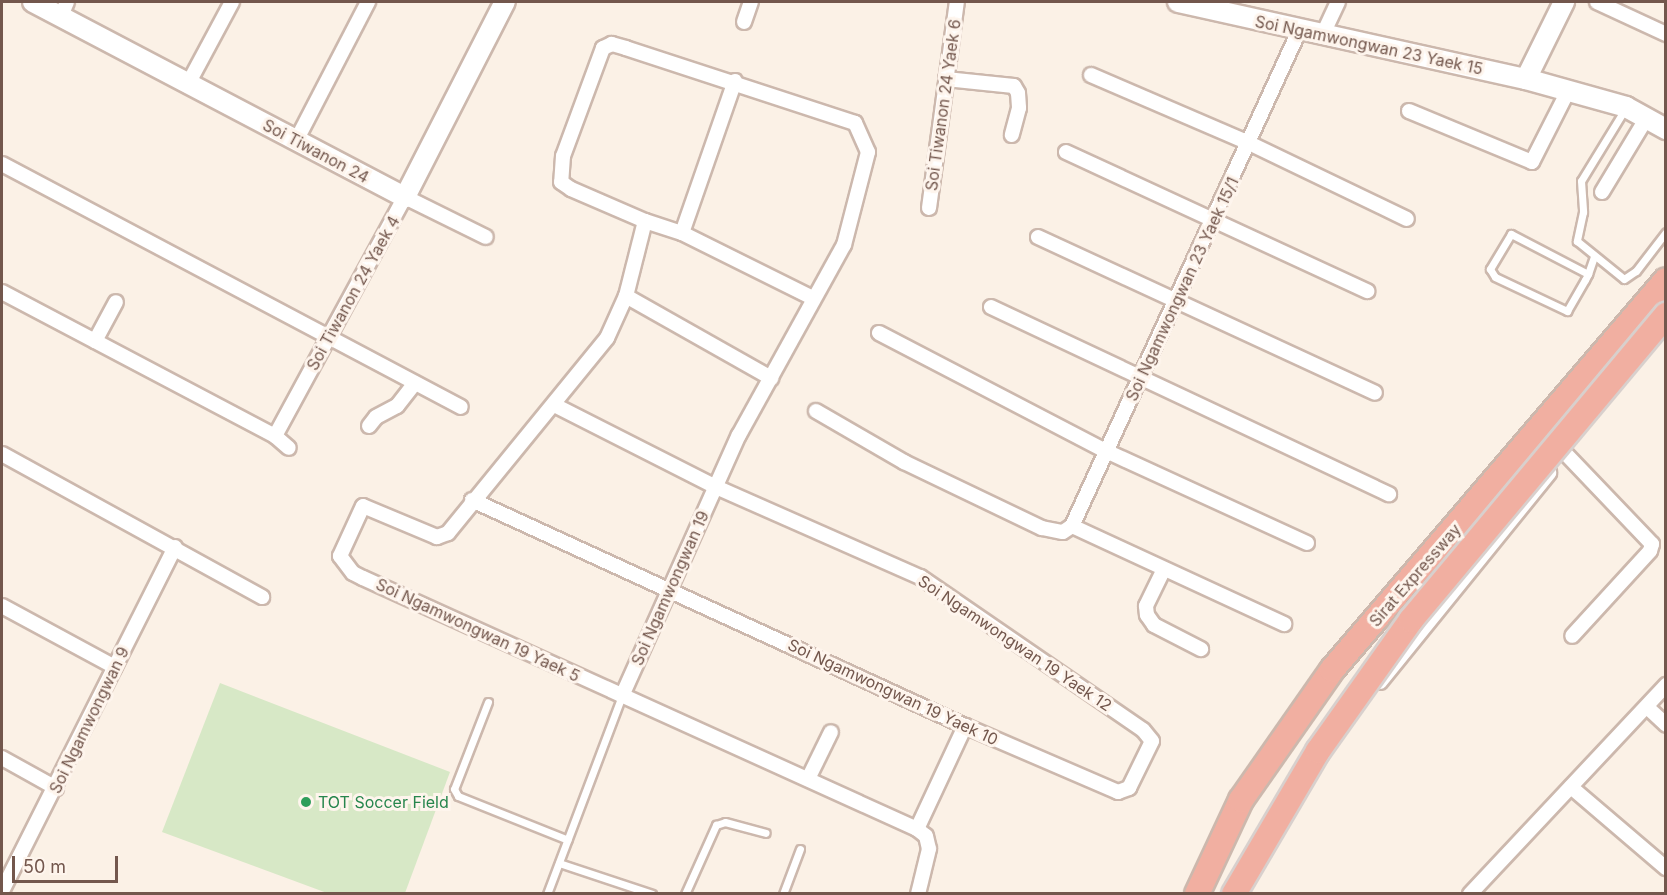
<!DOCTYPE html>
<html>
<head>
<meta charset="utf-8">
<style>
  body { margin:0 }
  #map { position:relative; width:1667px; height:895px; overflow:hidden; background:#fbf1e6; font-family:Inter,sans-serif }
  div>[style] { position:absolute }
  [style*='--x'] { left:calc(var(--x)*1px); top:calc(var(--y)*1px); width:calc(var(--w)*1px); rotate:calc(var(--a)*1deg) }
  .green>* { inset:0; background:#d7e8c6 }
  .roads { filter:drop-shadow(2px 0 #ccb8ad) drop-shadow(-2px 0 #ccb8ad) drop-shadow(0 2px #ccb8ad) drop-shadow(0 -2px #ccb8ad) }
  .lane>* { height:7px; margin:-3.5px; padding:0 3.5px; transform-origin:3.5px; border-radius:3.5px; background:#fff }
  .street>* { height:14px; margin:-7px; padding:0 7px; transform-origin:7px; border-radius:7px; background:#fff }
  .secondary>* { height:20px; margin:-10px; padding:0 10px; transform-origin:10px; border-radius:10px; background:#fff }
  .highway>* { height:24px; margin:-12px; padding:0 12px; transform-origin:12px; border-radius:12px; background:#f1afa1 }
  .bridges { filter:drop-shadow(2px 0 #d8d0cd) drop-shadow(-2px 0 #d8d0cd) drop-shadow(0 2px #d8d0cd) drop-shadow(0 -2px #d8d0cd) }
  .highway-bridge>* { height:24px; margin:-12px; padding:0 12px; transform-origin:12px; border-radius:12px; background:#f1afa1 }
  .dots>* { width:16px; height:16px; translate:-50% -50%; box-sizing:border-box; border:3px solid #fef5ed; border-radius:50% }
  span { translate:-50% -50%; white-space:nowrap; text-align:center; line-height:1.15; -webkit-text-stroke:6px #fef5ed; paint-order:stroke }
  .street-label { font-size:16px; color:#73574d }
  .leisure-label { font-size:16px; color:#27864d }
  .left { translate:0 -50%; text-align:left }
  .frame { position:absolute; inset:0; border:3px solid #73574d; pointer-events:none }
  .scale { position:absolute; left:12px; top:856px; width:106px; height:27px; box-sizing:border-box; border:3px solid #73574d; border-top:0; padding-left:8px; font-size:18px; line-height:21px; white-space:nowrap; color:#73574d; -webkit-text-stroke:4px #fef5ed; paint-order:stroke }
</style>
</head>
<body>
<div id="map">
  <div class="green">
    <i style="clip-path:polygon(220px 683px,450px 772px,405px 893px,327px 893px,162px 832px)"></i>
  </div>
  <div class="roads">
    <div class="lane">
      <i style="--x:1625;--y:109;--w:84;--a:121.4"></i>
      <i style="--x:1581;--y:181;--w:31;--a:86"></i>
      <i style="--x:1583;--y:212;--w:30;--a:102"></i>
      <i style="--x:1577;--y:241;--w:60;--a:39"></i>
      <i style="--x:1624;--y:279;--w:14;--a:-34"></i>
      <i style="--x:1636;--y:271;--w:49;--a:-52.4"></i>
      <i style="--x:1588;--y:274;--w:87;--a:-152.5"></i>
      <i style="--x:1511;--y:234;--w:41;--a:121"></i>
      <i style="--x:1490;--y:269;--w:9;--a:58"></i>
      <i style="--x:1495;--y:277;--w:80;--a:25.3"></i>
      <i style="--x:1567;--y:311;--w:36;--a:-60"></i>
      <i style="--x:1585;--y:280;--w:7;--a:-63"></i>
      <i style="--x:1588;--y:274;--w:18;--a:-71"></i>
      <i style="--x:488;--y:702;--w:93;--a:111.3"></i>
      <i style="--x:454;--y:789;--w:8;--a:60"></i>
      <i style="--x:458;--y:796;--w:118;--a:21.8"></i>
      <i style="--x:559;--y:863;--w:98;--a:18.4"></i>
      <i style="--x:547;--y:894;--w:212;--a:-69.3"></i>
      <i style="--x:685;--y:894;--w:76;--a:-65.8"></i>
      <i style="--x:716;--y:825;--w:9;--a:-18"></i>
      <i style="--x:725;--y:822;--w:42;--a:15"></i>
      <i style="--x:783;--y:894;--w:48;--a:-69.3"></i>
    </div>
    <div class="street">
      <i style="--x:1597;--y:2;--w:76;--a:24.9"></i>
      <i style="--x:61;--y:16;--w:15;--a:-67"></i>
      <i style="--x:744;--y:22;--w:21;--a:-71"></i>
      <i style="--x:1323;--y:34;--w:35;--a:-65"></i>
      <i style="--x:1091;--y:75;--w:172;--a:23.3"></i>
      <i style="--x:1249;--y:143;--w:175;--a:25.7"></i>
      <i style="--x:946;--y:79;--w:68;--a:5.9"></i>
      <i style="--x:1014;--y:86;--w:8;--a:60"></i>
      <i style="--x:1018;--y:93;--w:15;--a:86"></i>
      <i style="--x:1019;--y:108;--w:28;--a:105"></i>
      <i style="--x:188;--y:84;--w:93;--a:-61.8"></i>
      <i style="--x:1409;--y:111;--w:133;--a:22.5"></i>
      <i style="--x:1532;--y:162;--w:80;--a:-63.1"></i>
      <i style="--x:296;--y:141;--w:157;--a:-62.6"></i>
      <i style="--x:1066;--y:152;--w:332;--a:24.8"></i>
      <i style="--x:2;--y:164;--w:519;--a:27.9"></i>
      <i style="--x:1602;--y:192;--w:85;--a:-58.9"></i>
      <i style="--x:929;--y:208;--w:208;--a:-82.3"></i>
      <i style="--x:645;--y:221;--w:77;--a:104.2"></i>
      <i style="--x:626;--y:296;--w:46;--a:114.3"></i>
      <i style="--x:607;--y:338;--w:252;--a:129.2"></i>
      <i style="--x:448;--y:533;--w:12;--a:160"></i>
      <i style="--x:437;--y:537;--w:80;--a:-157.3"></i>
      <i style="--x:363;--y:506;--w:55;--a:114.7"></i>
      <i style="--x:340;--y:556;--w:21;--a:53"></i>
      <i style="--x:353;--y:573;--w:11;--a:27"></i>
      <i style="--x:363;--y:578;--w:608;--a:24.37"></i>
      <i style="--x:917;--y:829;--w:11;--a:38"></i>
      <i style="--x:926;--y:836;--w:13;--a:77"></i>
      <i style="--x:929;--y:849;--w:46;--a:103.7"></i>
      <i style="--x:682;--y:233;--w:161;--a:-70.8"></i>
      <i style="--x:1038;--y:237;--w:371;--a:24.8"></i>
      <i style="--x:2;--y:292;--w:309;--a:27.8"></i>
      <i style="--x:275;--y:436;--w:18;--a:41"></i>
      <i style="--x:626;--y:296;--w:167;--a:29.5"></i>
      <i style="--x:991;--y:307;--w:440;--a:25.2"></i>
      <i style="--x:879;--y:333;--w:256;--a:27.5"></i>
      <i style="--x:1106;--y:451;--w:221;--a:24.6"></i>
      <i style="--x:95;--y:341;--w:44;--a:-61.7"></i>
      <i style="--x:816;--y:411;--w:102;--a:30.1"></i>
      <i style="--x:904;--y:462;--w:153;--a:25.6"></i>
      <i style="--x:1042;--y:528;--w:21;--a:11"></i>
      <i style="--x:1063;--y:532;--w:11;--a:-34"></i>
      <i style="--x:1072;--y:526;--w:545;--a:-65.36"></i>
      <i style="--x:369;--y:426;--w:11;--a:-52"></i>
      <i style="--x:376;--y:417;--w:24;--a:-28"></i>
      <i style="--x:397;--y:406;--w:29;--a:-52"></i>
      <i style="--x:275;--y:436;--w:272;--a:-61.5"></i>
      <i style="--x:405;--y:197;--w:90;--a:26.3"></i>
      <i style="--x:1565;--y:453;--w:126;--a:46.3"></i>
      <i style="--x:1652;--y:544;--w:7;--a:106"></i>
      <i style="--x:1650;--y:551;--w:115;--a:132.5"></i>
      <i style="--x:2;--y:454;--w:297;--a:28.8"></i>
      <i style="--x:472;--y:500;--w:542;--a:24.63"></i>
      <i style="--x:965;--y:726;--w:167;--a:23.3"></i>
      <i style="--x:1118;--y:792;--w:12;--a:-20"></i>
      <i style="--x:1129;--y:788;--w:52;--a:-63.9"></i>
      <i style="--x:1152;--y:741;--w:14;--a:-129"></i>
      <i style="--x:1143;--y:730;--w:270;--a:-145.5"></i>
      <i style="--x:920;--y:577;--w:225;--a:-156.2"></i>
      <i style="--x:714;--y:486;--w:179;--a:-153.1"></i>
      <i style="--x:1072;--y:526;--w:234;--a:24.8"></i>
      <i style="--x:1163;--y:571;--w:39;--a:116"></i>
      <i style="--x:1146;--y:606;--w:9;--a:84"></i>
      <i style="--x:1147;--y:615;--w:12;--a:55"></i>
      <i style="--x:1154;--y:625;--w:53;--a:27.1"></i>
      <i style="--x:2;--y:606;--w:128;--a:28.4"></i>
      <i style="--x:1380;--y:682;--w:269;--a:-51"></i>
      <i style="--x:622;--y:696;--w:286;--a:-65.9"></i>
      <i style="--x:739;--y:435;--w:217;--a:-61.1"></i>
      <i style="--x:844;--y:245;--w:96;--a:-75.5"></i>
      <i style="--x:868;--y:152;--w:32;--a:-114"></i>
      <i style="--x:855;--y:123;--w:241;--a:-161.9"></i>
      <i style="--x:626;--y:48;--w:15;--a:-164"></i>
      <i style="--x:612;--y:44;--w:10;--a:156"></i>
      <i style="--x:603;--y:48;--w:115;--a:110.3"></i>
      <i style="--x:563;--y:156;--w:26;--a:94"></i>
      <i style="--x:561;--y:182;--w:12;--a:35"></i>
      <i style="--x:571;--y:189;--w:81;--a:23.4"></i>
      <i style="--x:645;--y:221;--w:39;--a:18"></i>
      <i style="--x:682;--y:233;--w:146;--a:26.4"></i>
      <i style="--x:1647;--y:707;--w:26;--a:43"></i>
      <i style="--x:2;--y:758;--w:62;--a:29.1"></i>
      <i style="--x:808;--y:779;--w:52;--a:-63.9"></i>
      <i style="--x:1571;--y:787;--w:125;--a:40.5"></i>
      <i style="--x:917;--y:829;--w:114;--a:-65"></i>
      <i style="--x:2;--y:891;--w:385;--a:-63.3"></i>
      <i style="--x:1470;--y:894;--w:287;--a:-46.8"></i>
    </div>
    <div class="secondary">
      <i style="--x:33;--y:2;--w:420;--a:27.7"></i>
      <i style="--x:405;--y:197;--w:219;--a:-62.9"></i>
      <i style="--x:1178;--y:2;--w:356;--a:12.5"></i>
      <i style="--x:1526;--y:79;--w:104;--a:15.6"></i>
      <i style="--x:1626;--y:107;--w:46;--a:28.8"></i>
      <i style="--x:1526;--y:79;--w:86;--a:-63.7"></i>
    </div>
    <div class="highway">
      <i style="--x:1197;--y:894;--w:104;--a:-64.9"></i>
      <i style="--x:1241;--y:800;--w:159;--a:-55"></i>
      <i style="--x:1332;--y:670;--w:513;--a:-49.42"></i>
    </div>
  </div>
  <div class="bridges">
    <div class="highway-bridge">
      <i style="--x:1234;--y:894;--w:166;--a:-59.6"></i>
      <i style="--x:1318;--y:751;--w:161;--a:-54.6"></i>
      <i style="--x:1411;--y:620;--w:398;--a:-50.1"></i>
    </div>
  </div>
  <div class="dots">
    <i style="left:306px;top:802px;background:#2e9e5b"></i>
  </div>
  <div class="street-label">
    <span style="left:1369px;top:45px;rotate:12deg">Soi Ngamwongwan 23 Yaek 15</span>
    <span style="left:943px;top:105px;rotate:-82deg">Soi Tiwanon 24 Yaek 6</span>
    <span style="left:316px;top:151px;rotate:28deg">Soi Tiwanon 24</span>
    <span style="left:1182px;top:289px;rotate:-65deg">Soi Ngamwongwan 23 Yaek 15/1</span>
    <span style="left:353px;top:293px;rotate:-61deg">Soi Tiwanon 24 Yaek 4</span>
    <span style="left:1415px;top:575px;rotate:-49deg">Sirat Expressway</span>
    <span style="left:670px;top:588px;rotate:-66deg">Soi Ngamwongwan 19</span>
    <span style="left:478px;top:630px;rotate:25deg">Soi Ngamwongwan 19 Yaek 5</span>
    <span style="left:1015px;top:643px;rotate:34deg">Soi Ngamwongwan 19 Yaek 12</span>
    <span style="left:893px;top:692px;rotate:25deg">Soi Ngamwongwan 19 Yaek 10</span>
    <span style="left:89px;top:720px;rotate:-64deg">Soi Ngamwongwan 9</span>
  </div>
  <div class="leisure-label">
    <span class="left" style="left:318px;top:802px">TOT Soccer Field</span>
  </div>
  <div class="frame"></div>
  <div class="scale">50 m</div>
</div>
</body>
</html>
